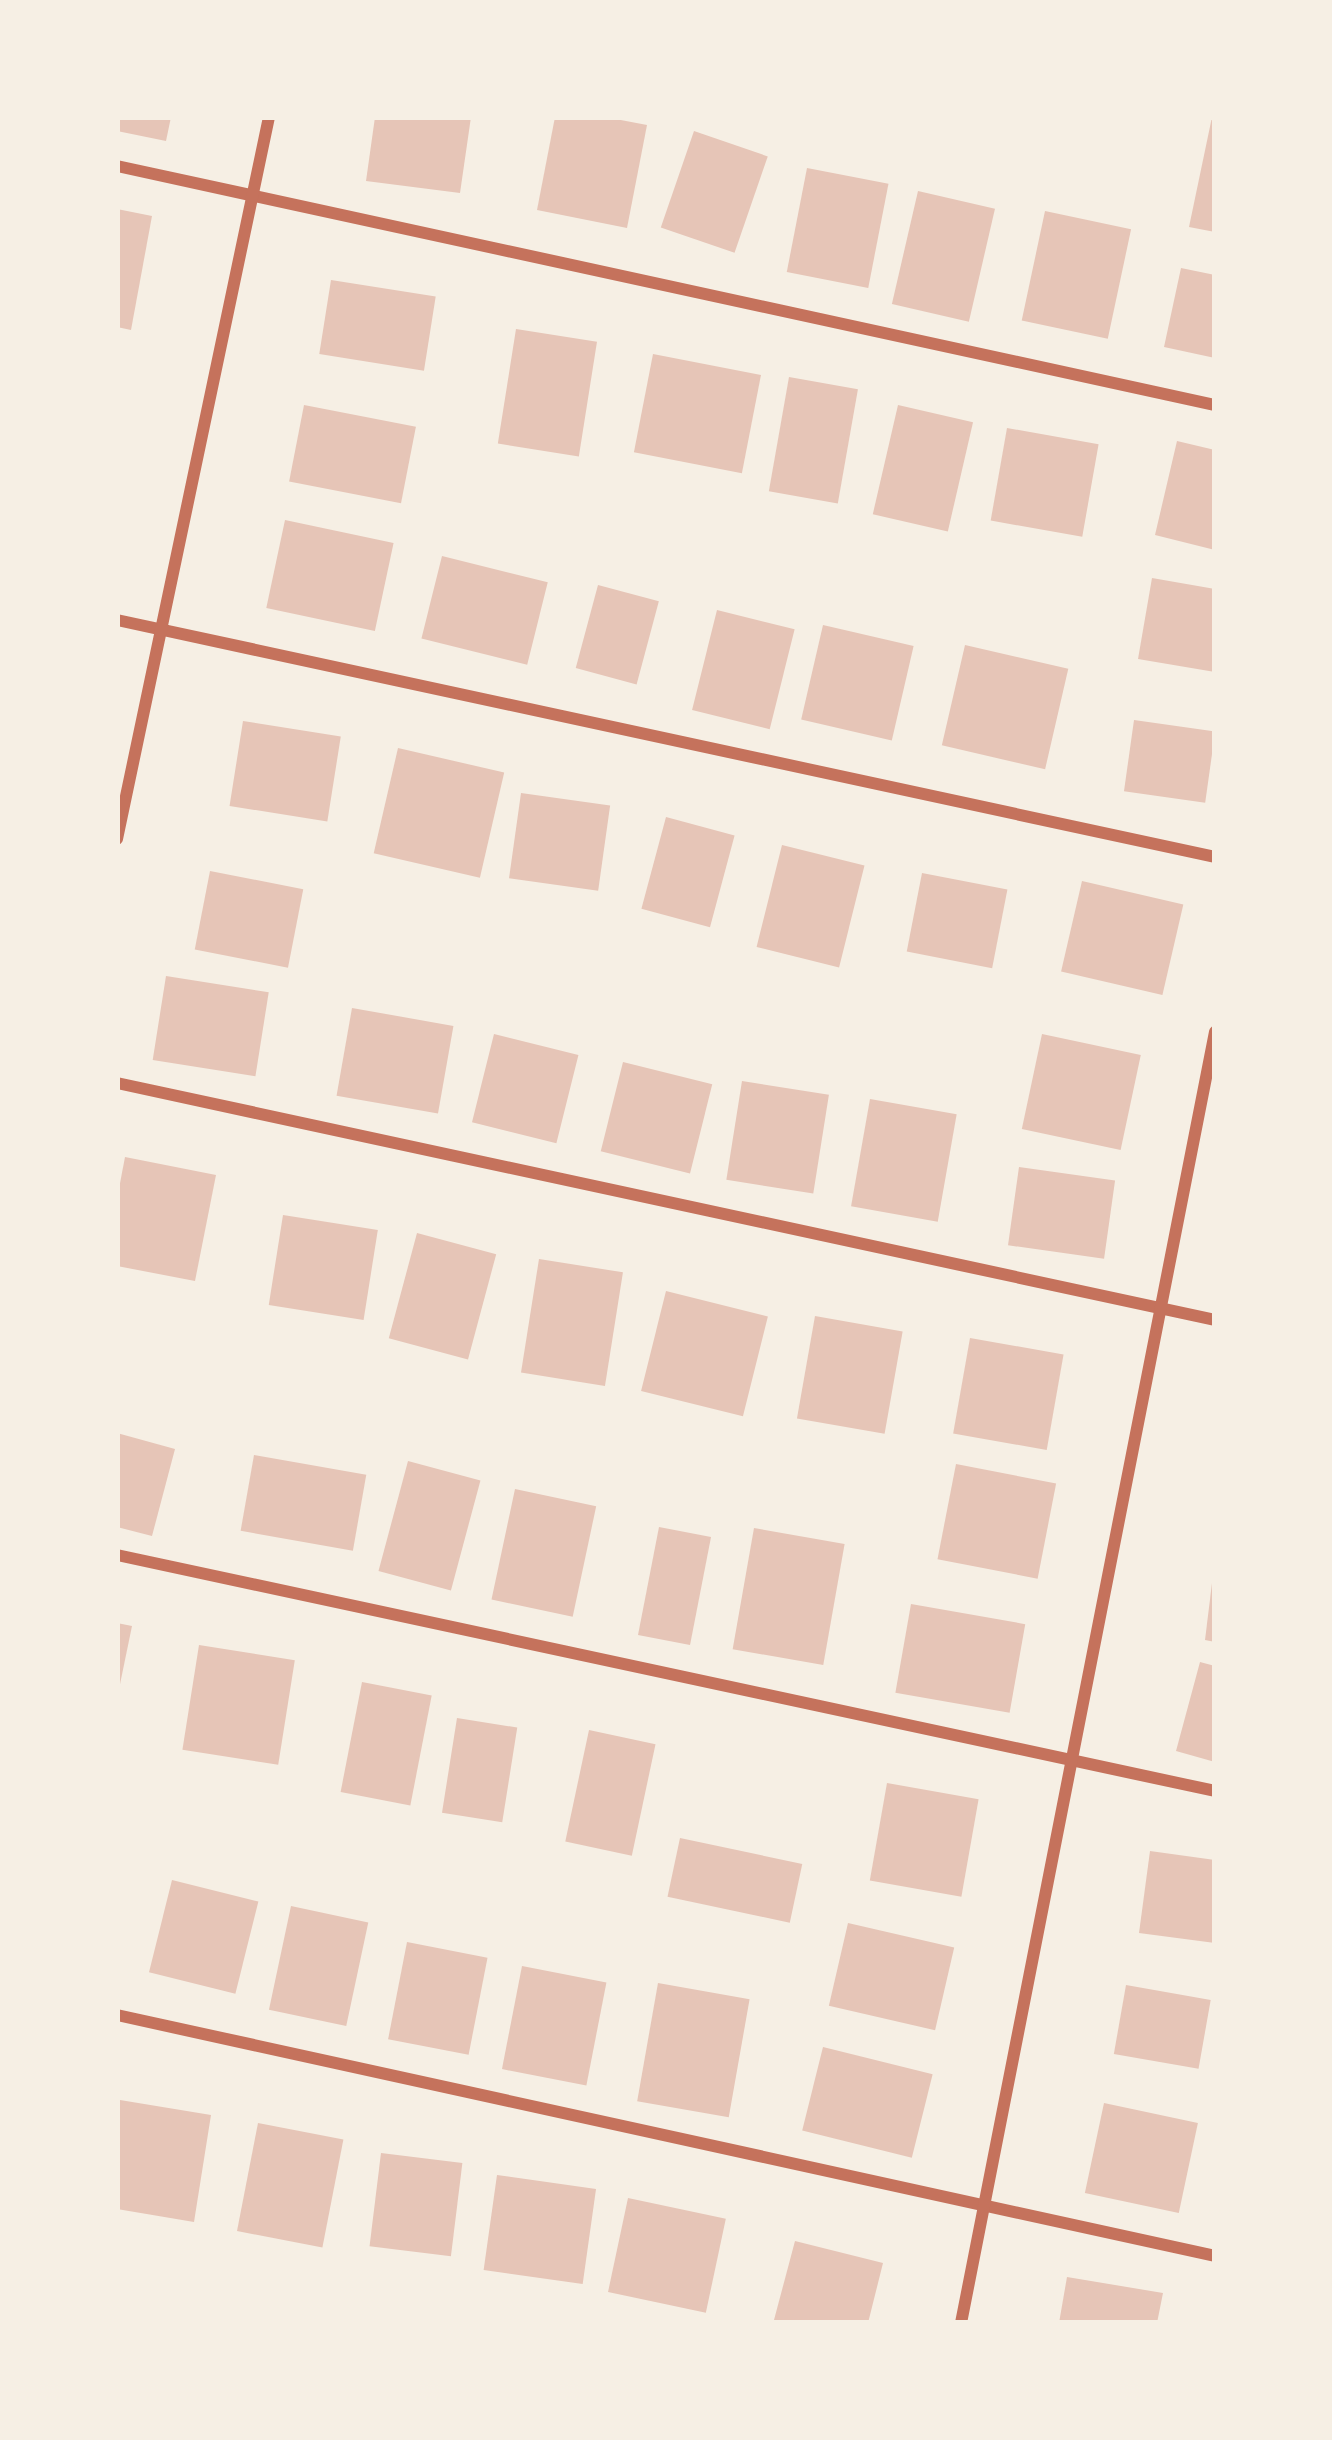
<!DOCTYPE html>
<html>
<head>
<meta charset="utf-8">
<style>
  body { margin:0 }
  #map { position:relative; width:1332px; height:2440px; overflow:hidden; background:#f6efe4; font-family:Overpass,sans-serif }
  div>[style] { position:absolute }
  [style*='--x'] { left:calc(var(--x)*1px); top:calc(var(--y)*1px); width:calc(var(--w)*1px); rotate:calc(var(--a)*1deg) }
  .building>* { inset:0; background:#e6c5b7; transform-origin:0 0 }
  .minor>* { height:12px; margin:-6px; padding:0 6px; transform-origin:6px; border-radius:6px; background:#c5725c }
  span { translate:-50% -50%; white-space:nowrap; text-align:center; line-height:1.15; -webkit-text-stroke:9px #f6efe4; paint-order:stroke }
  .frame { position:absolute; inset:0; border:120px solid #f6efe4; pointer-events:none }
</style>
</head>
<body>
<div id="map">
  <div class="building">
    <i style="clip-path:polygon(117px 117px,171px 117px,166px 141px,117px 131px)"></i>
    <i style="clip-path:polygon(375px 117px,471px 117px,460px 193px,366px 181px)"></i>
    <i style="clip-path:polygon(555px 117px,605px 117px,647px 125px,627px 228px,537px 210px)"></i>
    <i style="clip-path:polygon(1212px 117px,1215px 117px,1215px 232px,1189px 227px)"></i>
    <i style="left:694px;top:131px;width:78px;height:102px;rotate:19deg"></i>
    <i style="left:807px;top:168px;width:83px;height:106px;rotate:11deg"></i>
    <i style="left:918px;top:191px;width:79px;height:116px;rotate:13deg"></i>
    <i style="clip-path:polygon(117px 209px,152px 216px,131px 330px,117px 327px)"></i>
    <i style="left:1045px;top:211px;width:88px;height:112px;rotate:12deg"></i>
    <i style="clip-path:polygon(1181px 268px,1215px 275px,1215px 358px,1164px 347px)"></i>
    <i style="left:331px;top:280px;width:106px;height:75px;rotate:9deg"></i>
    <i style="left:516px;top:329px;width:82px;height:116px;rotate:9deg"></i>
    <i style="left:653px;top:354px;width:110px;height:100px;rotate:11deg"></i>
    <i style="left:789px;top:377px;width:70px;height:116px;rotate:10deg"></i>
    <i style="left:304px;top:405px;width:114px;height:78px;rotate:11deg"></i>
    <i style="left:898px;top:405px;width:77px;height:112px;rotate:13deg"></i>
    <i style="left:1007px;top:428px;width:93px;height:94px;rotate:10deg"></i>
    <i style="clip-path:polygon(1177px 441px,1215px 450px,1215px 550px,1155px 535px)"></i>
    <i style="left:285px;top:520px;width:111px;height:90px;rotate:12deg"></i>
    <i style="left:442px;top:556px;width:109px;height:85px;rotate:14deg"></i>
    <i style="clip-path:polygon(1152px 578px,1215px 589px,1215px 672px,1138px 659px)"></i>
    <i style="left:598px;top:585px;width:63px;height:86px;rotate:15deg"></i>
    <i style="left:717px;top:610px;width:80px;height:103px;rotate:14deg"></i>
    <i style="left:823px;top:625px;width:93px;height:97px;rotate:13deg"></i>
    <i style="left:965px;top:645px;width:106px;height:103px;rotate:13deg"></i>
    <i style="left:1134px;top:720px;width:82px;height:72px;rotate:8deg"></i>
    <i style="left:243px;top:721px;width:99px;height:86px;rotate:9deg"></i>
    <i style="left:398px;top:748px;width:109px;height:108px;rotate:13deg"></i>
    <i style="left:521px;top:793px;width:90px;height:86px;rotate:8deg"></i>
    <i style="left:666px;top:817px;width:71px;height:95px;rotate:15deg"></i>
    <i style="left:782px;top:845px;width:85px;height:105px;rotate:14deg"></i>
    <i style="left:210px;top:871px;width:95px;height:80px;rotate:11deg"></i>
    <i style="left:922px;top:873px;width:87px;height:80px;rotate:11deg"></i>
    <i style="left:1082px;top:881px;width:104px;height:93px;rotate:13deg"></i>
    <i style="left:166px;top:976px;width:104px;height:85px;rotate:9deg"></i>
    <i style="left:352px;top:1008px;width:103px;height:89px;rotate:10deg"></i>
    <i style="left:494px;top:1034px;width:87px;height:91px;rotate:14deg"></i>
    <i style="left:1042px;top:1034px;width:101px;height:97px;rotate:12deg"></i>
    <i style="left:623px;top:1062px;width:92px;height:92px;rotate:14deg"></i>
    <i style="left:742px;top:1081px;width:88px;height:100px;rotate:9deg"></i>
    <i style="left:870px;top:1099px;width:88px;height:109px;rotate:10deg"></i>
    <i style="clip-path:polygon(125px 1157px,216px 1175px,195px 1281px,117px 1266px,117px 1199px)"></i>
    <i style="left:1019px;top:1167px;width:97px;height:79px;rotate:8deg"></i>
    <i style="left:283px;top:1215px;width:96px;height:91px;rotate:9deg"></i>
    <i style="left:417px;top:1233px;width:82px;height:109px;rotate:15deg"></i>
    <i style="left:539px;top:1259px;width:85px;height:115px;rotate:9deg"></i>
    <i style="left:666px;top:1291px;width:105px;height:103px;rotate:14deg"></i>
    <i style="left:815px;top:1316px;width:89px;height:104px;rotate:10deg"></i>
    <i style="left:970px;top:1338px;width:95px;height:97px;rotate:10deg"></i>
    <i style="clip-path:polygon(117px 1433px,175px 1449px,152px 1536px,117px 1527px)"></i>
    <i style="left:254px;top:1455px;width:114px;height:77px;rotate:10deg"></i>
    <i style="left:408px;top:1461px;width:75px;height:114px;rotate:15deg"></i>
    <i style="left:956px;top:1464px;width:102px;height:97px;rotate:11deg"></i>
    <i style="left:515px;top:1489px;width:83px;height:113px;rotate:12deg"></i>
    <i style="left:659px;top:1527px;width:53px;height:110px;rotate:11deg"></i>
    <i style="left:754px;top:1528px;width:92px;height:123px;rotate:10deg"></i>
    <i style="clip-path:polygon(1212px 1583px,1215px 1583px,1215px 1642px,1205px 1640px)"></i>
    <i style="left:911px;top:1604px;width:116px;height:90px;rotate:10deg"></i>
    <i style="clip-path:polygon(117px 1623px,132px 1626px,119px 1689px,117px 1689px)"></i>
    <i style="left:199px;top:1645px;width:97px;height:106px;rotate:9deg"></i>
    <i style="clip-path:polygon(1200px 1662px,1215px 1666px,1215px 1762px,1176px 1751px)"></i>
    <i style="left:362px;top:1682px;width:71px;height:112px;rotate:11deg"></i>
    <i style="left:457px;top:1718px;width:61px;height:96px;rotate:9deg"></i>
    <i style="left:589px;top:1730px;width:68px;height:114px;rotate:12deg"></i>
    <i style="left:887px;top:1783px;width:93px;height:99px;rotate:10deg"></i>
    <i style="left:680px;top:1838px;width:125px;height:60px;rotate:12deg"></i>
    <i style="clip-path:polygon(1150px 1851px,1215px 1860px,1215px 1943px,1139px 1933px)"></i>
    <i style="left:172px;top:1880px;width:89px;height:95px;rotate:14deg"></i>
    <i style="left:291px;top:1906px;width:79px;height:106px;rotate:12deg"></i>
    <i style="left:848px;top:1923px;width:109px;height:85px;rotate:13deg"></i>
    <i style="left:407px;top:1942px;width:82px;height:99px;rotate:11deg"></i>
    <i style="left:522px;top:1966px;width:86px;height:105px;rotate:11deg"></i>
    <i style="left:658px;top:1983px;width:93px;height:120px;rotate:10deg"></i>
    <i style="left:1126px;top:1985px;width:86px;height:70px;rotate:10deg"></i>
    <i style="left:823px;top:2047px;width:113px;height:86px;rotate:14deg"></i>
    <i style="clip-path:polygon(120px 2100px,211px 2115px,194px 2222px,117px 2209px)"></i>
    <i style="left:1104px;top:2103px;width:96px;height:92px;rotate:12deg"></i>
    <i style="left:258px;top:2123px;width:87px;height:110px;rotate:11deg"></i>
    <i style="left:381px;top:2153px;width:82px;height:94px;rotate:7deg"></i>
    <i style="left:497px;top:2175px;width:100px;height:96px;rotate:8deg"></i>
    <i style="left:628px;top:2198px;width:100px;height:96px;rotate:12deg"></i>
    <i style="clip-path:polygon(795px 2241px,883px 2263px,868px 2323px,774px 2320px)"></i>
    <i style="clip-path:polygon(1067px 2277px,1163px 2293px,1157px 2323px,1059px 2323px)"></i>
  </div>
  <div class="minor">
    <i style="--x:117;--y:166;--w:1124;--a:12.28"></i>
    <i style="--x:117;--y:620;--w:1123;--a:12.18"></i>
    <i style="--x:117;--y:839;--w:738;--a:-78.11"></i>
    <i style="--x:117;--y:1083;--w:1123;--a:12.18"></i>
    <i style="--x:117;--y:1555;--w:1123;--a:12.13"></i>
    <i style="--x:117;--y:2015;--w:1124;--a:12.38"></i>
    <i style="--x:961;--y:2323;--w:1316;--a:-78.87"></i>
  </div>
  <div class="frame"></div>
</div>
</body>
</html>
